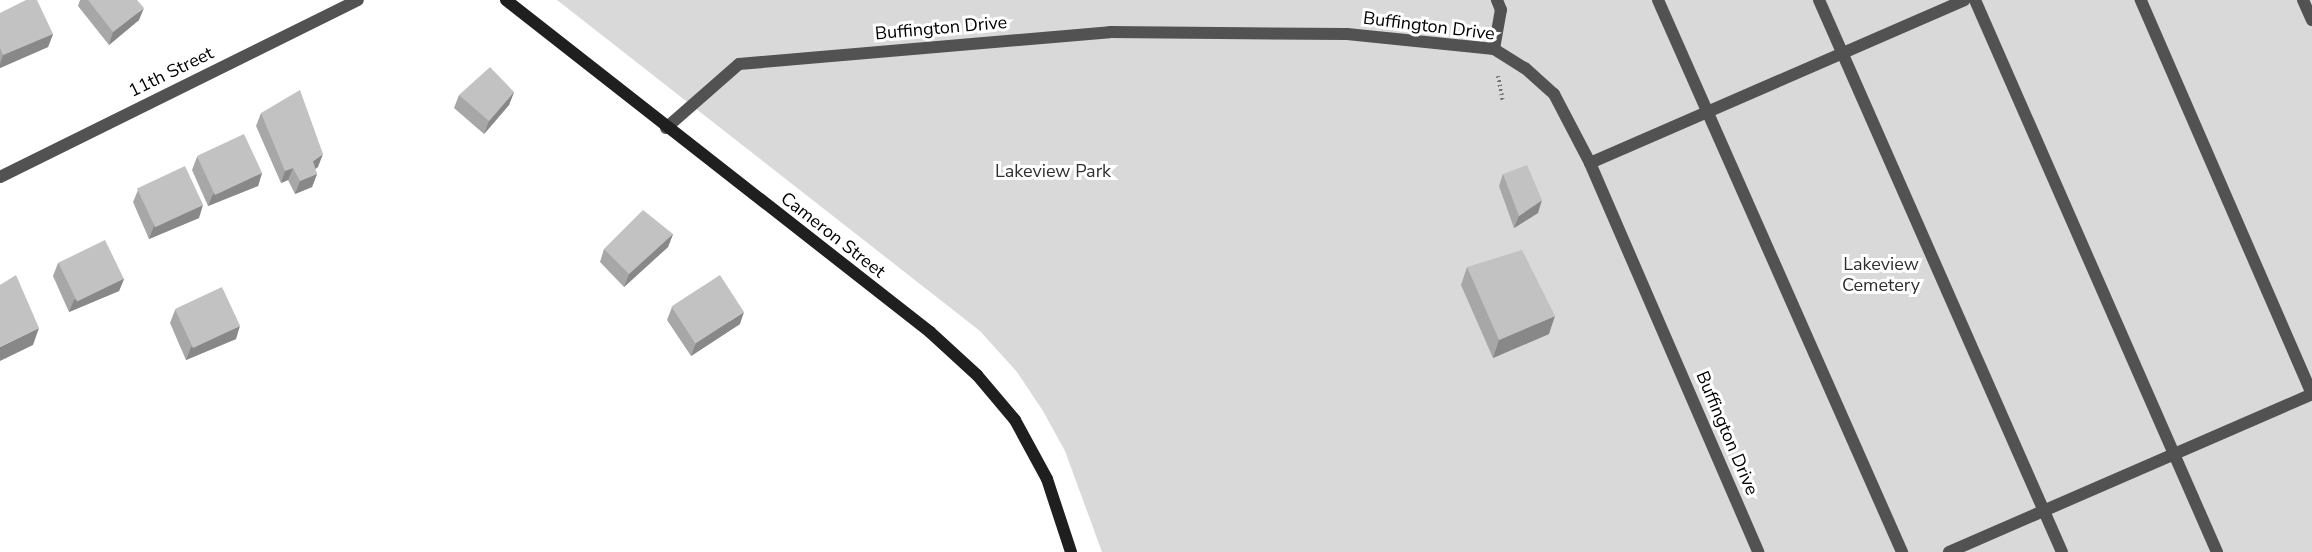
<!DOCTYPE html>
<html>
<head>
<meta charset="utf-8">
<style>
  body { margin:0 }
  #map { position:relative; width:2312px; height:552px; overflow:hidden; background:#fff; font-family:"Nunito Sans",sans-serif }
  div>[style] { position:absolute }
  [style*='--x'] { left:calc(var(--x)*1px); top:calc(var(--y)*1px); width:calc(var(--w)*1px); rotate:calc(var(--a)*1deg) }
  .green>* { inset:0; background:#d9d9d9 }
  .path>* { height:4px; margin-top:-2px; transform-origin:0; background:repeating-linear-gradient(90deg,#747474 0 1.5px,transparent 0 4.5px) }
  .lane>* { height:12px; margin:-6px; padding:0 6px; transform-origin:6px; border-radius:6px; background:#525252 }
  .street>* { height:12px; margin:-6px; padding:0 6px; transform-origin:6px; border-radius:6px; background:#525252 }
  .secondary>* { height:12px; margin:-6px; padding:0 6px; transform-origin:6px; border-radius:6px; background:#1f1f1f }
  .wall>* { inset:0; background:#a7a7a7 }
  .shaded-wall>* { inset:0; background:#888 }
  .building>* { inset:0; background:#c2c2c2; transform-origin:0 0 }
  span { translate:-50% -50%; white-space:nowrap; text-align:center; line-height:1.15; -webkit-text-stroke:6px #fff; paint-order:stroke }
  .street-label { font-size:18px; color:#000 }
  .park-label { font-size:18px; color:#303030 }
</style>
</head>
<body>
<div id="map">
  <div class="green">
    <i style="clip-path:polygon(557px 0,2312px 0,2312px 552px,1102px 552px,1065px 451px,1043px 411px,1017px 372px,980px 331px)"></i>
  </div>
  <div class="path">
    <i style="--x:1498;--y:76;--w:26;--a:79"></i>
  </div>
  <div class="lane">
    <i style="--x:1658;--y:0;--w:604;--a:66.15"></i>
    <i style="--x:1819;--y:0;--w:603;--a:66.24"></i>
    <i style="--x:1975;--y:0;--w:603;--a:66.33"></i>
    <i style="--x:2303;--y:0;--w:22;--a:66"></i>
    <i style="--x:1494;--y:49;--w:40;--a:-80"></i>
    <i style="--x:1501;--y:10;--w:11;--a:-112"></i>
    <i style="--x:1590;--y:163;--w:408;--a:-23.5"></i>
    <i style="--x:1949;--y:552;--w:396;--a:-23.5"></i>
    <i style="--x:2312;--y:394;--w:430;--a:-113.5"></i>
  </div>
  <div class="street">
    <i style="--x:666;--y:128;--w:97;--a:-41.2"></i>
    <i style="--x:739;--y:64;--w:372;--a:-4.9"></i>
    <i style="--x:1110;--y:32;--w:237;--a:0.5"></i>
    <i style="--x:1347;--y:34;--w:148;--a:5.8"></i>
    <i style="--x:1494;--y:49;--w:36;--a:32"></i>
    <i style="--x:1525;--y:68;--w:39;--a:42"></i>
    <i style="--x:1554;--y:94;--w:78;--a:62.4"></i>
    <i style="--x:1590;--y:163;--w:424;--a:66.6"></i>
    <i style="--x:0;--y:177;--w:399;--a:-26.3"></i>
  </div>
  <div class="secondary">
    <i style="--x:506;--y:0;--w:539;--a:38.06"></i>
    <i style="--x:930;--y:332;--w:64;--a:42.5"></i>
    <i style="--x:977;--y:375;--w:59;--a:49.8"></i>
    <i style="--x:1015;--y:420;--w:67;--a:61.5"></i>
    <i style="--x:1047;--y:479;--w:77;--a:71.8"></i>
  </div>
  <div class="wall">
    <i style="clip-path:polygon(80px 0,137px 0,139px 20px,109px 45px,78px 6px)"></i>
    <i style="clip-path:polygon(0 13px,53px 34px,48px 47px,0 68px)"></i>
    <i style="clip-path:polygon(514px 92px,509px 105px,484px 134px,454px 108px,459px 95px)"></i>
    <i style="clip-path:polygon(261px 113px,318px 167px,315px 169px,317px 174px,312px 187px,295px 194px,288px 180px,281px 183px,256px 126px)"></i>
    <i style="clip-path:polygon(197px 157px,262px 173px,258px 186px,208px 206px,192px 170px)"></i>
    <i style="clip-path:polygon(1503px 174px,1538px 213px,1514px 228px,1499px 186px)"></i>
    <i style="clip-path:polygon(138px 190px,199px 218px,149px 239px,133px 202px)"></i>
    <i style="clip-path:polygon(673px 234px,668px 247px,624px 287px,600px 262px,604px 249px)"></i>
    <i style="clip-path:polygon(58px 263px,124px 279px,119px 291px,69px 312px,53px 276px)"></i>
    <i style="clip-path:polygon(1467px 267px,1549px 334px,1493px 358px,1461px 285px)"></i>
    <i style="clip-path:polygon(672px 307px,740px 324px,691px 356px,667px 320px)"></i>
    <i style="clip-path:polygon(175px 310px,236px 339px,186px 360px,170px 323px)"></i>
  </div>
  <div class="shaded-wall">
    <i style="clip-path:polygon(144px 8px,139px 20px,109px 45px,113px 32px)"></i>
    <i style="clip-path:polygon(53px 34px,48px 47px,0 68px,0 64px,3px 55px)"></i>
    <i style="clip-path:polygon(514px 92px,509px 105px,484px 134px,489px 121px)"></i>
    <i style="clip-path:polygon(323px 154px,318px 167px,308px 174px,313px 161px)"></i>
    <i style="clip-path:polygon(293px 168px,288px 180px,281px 183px,285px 171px)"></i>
    <i style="clip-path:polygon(262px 173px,258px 186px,208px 206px,213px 194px)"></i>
    <i style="clip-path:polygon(317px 174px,312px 187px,295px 194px,300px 181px)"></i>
    <i style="clip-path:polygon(1542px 200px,1538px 213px,1514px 228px,1519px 216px)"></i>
    <i style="clip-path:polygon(203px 205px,199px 218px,149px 239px,154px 226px)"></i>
    <i style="clip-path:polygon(673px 234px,668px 247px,624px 287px,629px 274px)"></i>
    <i style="clip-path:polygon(124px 279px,119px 291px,69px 312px,74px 300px)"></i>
    <i style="clip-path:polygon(744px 312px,740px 324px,691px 356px,696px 343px)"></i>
    <i style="clip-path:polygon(1555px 316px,1549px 334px,1493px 358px,1499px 340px)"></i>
    <i style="clip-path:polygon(240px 326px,236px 339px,186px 360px,191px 347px)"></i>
    <i style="clip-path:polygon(39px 328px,33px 345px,0 361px,0 347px)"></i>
  </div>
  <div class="building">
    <i style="clip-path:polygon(26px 0,37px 0,53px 34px,3px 55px,0 48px,0 13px)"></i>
    <i style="clip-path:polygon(88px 0,137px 0,144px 8px,113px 32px)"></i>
    <i style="clip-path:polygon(490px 67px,514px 92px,489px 121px,459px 95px)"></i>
    <i style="clip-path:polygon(300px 90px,323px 154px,313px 161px,317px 174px,300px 181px,293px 168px,285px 171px,261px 113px)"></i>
    <i style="left:244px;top:134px;width:43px;height:52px;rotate:65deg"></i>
    <i style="clip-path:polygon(1527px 165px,1542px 200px,1519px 216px,1503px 174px)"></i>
    <i style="left:185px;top:166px;width:43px;height:53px;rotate:65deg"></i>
    <i style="clip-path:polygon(643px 210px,673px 234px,629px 274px,604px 249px)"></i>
    <i style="left:105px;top:240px;width:43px;height:52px;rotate:64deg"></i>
    <i style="clip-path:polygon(1522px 250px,1555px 316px,1499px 340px,1467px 267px)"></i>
    <i style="clip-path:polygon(16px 275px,39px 328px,0 347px,0 285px)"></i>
    <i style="left:720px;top:275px;width:44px;height:58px;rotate:57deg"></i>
    <i style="left:222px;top:287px;width:43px;height:52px;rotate:65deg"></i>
  </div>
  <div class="street-label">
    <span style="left:1429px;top:26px;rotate:7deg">Buffington Drive</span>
    <span style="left:941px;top:28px;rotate:-5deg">Buffington Drive</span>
    <span style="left:171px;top:72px;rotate:-26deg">11th Street</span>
    <span style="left:833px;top:235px;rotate:38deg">Cameron Street</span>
    <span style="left:1727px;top:433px;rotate:67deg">Buffington Drive</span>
  </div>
  <div class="park-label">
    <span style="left:1053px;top:171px">Lakeview Park</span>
    <span style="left:1881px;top:275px">Lakeview<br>Cemetery</span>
  </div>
</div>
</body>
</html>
